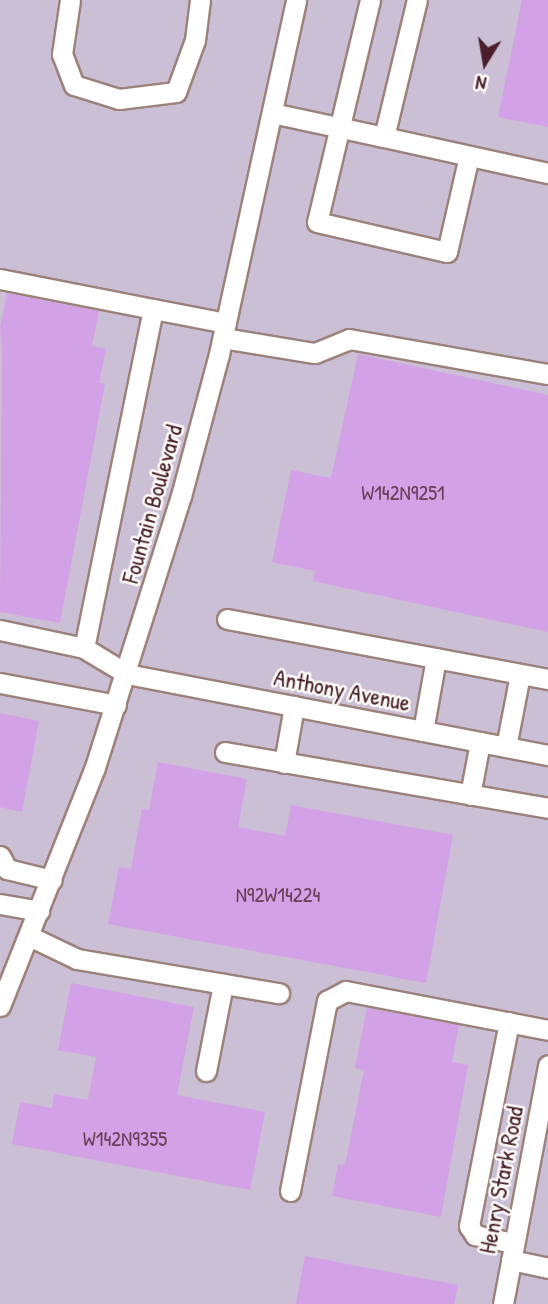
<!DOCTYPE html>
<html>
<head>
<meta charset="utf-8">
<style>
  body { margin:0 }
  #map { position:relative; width:548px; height:1304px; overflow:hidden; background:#eee6ca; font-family:"Patrick Hand",sans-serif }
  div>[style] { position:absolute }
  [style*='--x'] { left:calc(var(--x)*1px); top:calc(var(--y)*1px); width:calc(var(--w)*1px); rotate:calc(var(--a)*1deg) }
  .industrial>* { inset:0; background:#cbbfd5; transform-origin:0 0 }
  .building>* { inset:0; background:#d3a1e5 }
  .roads { filter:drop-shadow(2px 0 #9c827a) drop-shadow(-2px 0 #9c827a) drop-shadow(0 2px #9c827a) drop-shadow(0 -2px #9c827a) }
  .minor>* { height:19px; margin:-9.5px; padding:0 9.5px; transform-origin:9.5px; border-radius:9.5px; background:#fff }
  span { translate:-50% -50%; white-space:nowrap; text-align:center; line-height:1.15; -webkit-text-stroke:5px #fdfcf7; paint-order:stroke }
  .number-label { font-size:21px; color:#6c405a }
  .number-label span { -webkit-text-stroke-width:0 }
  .street-label { font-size:24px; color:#4a1f2b }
  .north { position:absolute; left:450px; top:28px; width:70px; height:70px; -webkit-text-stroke:5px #fdfcf7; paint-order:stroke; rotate:191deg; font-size:19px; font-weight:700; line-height:28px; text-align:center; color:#4a1f2b }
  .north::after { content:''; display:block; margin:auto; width:24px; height:32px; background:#4a1f2b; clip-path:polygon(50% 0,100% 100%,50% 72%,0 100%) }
</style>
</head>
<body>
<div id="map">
  <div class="industrial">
    <i style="left:0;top:0;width:548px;height:1304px"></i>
  </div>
  <div class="building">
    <i style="clip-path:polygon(522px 0,548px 0,548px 127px,498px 117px)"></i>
    <i style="clip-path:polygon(7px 293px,99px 311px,92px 346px,106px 349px,99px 383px,105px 384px,60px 623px,0 612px,2px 354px,0 328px)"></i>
    <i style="clip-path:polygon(358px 354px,548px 395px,548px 632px,313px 581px,315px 571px,272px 562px,291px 470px,331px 478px)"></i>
    <i style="clip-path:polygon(0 713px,39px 721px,22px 812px,0 807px)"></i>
    <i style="clip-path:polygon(158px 762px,247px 779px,238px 827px,285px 836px,291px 805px,453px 835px,426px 983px,108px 924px,119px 867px,131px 869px,142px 809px,149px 810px)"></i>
    <i style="clip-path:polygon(71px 983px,194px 1007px,177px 1095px,265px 1112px,250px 1190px,12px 1144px,20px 1102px,52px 1108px,54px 1094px,88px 1100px,96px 1057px,58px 1050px)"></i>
    <i style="clip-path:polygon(367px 1008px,459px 1025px,452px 1062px,468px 1065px,441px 1217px,332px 1196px,338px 1164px,345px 1165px,364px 1070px,355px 1068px)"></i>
    <i style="clip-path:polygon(305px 1256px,458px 1285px,454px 1304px,296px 1304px)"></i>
  </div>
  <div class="roads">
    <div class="minor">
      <i style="--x:70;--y:0;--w:55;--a:98.4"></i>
      <i style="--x:62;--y:54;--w:33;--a:69"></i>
      <i style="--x:74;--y:85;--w:47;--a:17.3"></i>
      <i style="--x:119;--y:99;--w:57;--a:-7"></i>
      <i style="--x:176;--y:92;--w:55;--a:-69.9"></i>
      <i style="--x:195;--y:40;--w:40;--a:-82.9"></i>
      <i style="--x:370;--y:0;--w:228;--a:103.4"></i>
      <i style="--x:317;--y:222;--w:133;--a:13"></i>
      <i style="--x:447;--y:252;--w:98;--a:-77.1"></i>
      <i style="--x:272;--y:113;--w:115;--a:12.1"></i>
      <i style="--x:384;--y:137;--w:141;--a:-76.5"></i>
      <i style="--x:384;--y:137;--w:168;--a:12.4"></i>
      <i style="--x:0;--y:279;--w:156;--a:11.1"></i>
      <i style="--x:226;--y:323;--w:74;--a:-169.1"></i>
      <i style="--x:153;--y:309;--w:346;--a:101.5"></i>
      <i style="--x:84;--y:648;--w:50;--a:31.2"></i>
      <i style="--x:127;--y:674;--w:429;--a:10.9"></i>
      <i style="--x:223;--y:338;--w:93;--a:9.3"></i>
      <i style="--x:315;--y:353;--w:37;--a:-22"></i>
      <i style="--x:349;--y:339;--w:202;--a:10"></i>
      <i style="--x:227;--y:619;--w:327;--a:10.6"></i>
      <i style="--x:0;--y:630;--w:86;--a:12.1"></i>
      <i style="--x:0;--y:683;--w:118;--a:10.7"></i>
      <i style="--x:423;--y:731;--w:74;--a:-79.9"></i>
      <i style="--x:506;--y:747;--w:74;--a:-79.1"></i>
      <i style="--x:225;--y:752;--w:328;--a:9.8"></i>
      <i style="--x:284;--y:763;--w:58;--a:-80"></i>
      <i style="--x:470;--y:795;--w:54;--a:-79.3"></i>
      <i style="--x:0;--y:856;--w:15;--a:62"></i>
      <i style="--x:7;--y:869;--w:46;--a:13.7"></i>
      <i style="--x:0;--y:904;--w:40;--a:10"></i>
      <i style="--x:29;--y:936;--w:53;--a:25.6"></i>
      <i style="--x:77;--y:959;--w:205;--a:9.6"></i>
      <i style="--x:0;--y:1006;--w:257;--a:-68.3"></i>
      <i style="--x:95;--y:767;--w:284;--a:-72.4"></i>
      <i style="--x:181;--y:496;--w:147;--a:-75"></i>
      <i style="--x:219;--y:354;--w:362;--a:-77.7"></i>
      <i style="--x:509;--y:1022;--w:208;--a:101.1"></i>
      <i style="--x:469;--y:1226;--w:11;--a:56"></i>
      <i style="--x:475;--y:1235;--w:40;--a:12"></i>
      <i style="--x:206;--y:1071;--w:89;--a:-78.9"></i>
      <i style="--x:290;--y:1191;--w:194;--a:-79"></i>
      <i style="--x:327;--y:1001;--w:21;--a:-28"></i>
      <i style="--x:346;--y:991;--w:206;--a:10.9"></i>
      <i style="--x:511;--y:1260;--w:38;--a:12"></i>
      <i style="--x:503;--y:1304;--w:243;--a:-79.3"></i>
    </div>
  </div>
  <div class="number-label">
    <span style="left:403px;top:493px">W142N9251</span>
    <span style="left:278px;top:895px">N92W14224</span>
    <span style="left:125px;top:1139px">W142N9355</span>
  </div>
  <div class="street-label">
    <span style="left:152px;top:504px;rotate:-74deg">Fountain Boulevard</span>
    <span style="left:342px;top:690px;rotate:11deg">Anthony Avenue</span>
    <span style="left:501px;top:1180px;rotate:-79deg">Henry Stark Road</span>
  </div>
  <div class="north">N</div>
</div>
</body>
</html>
